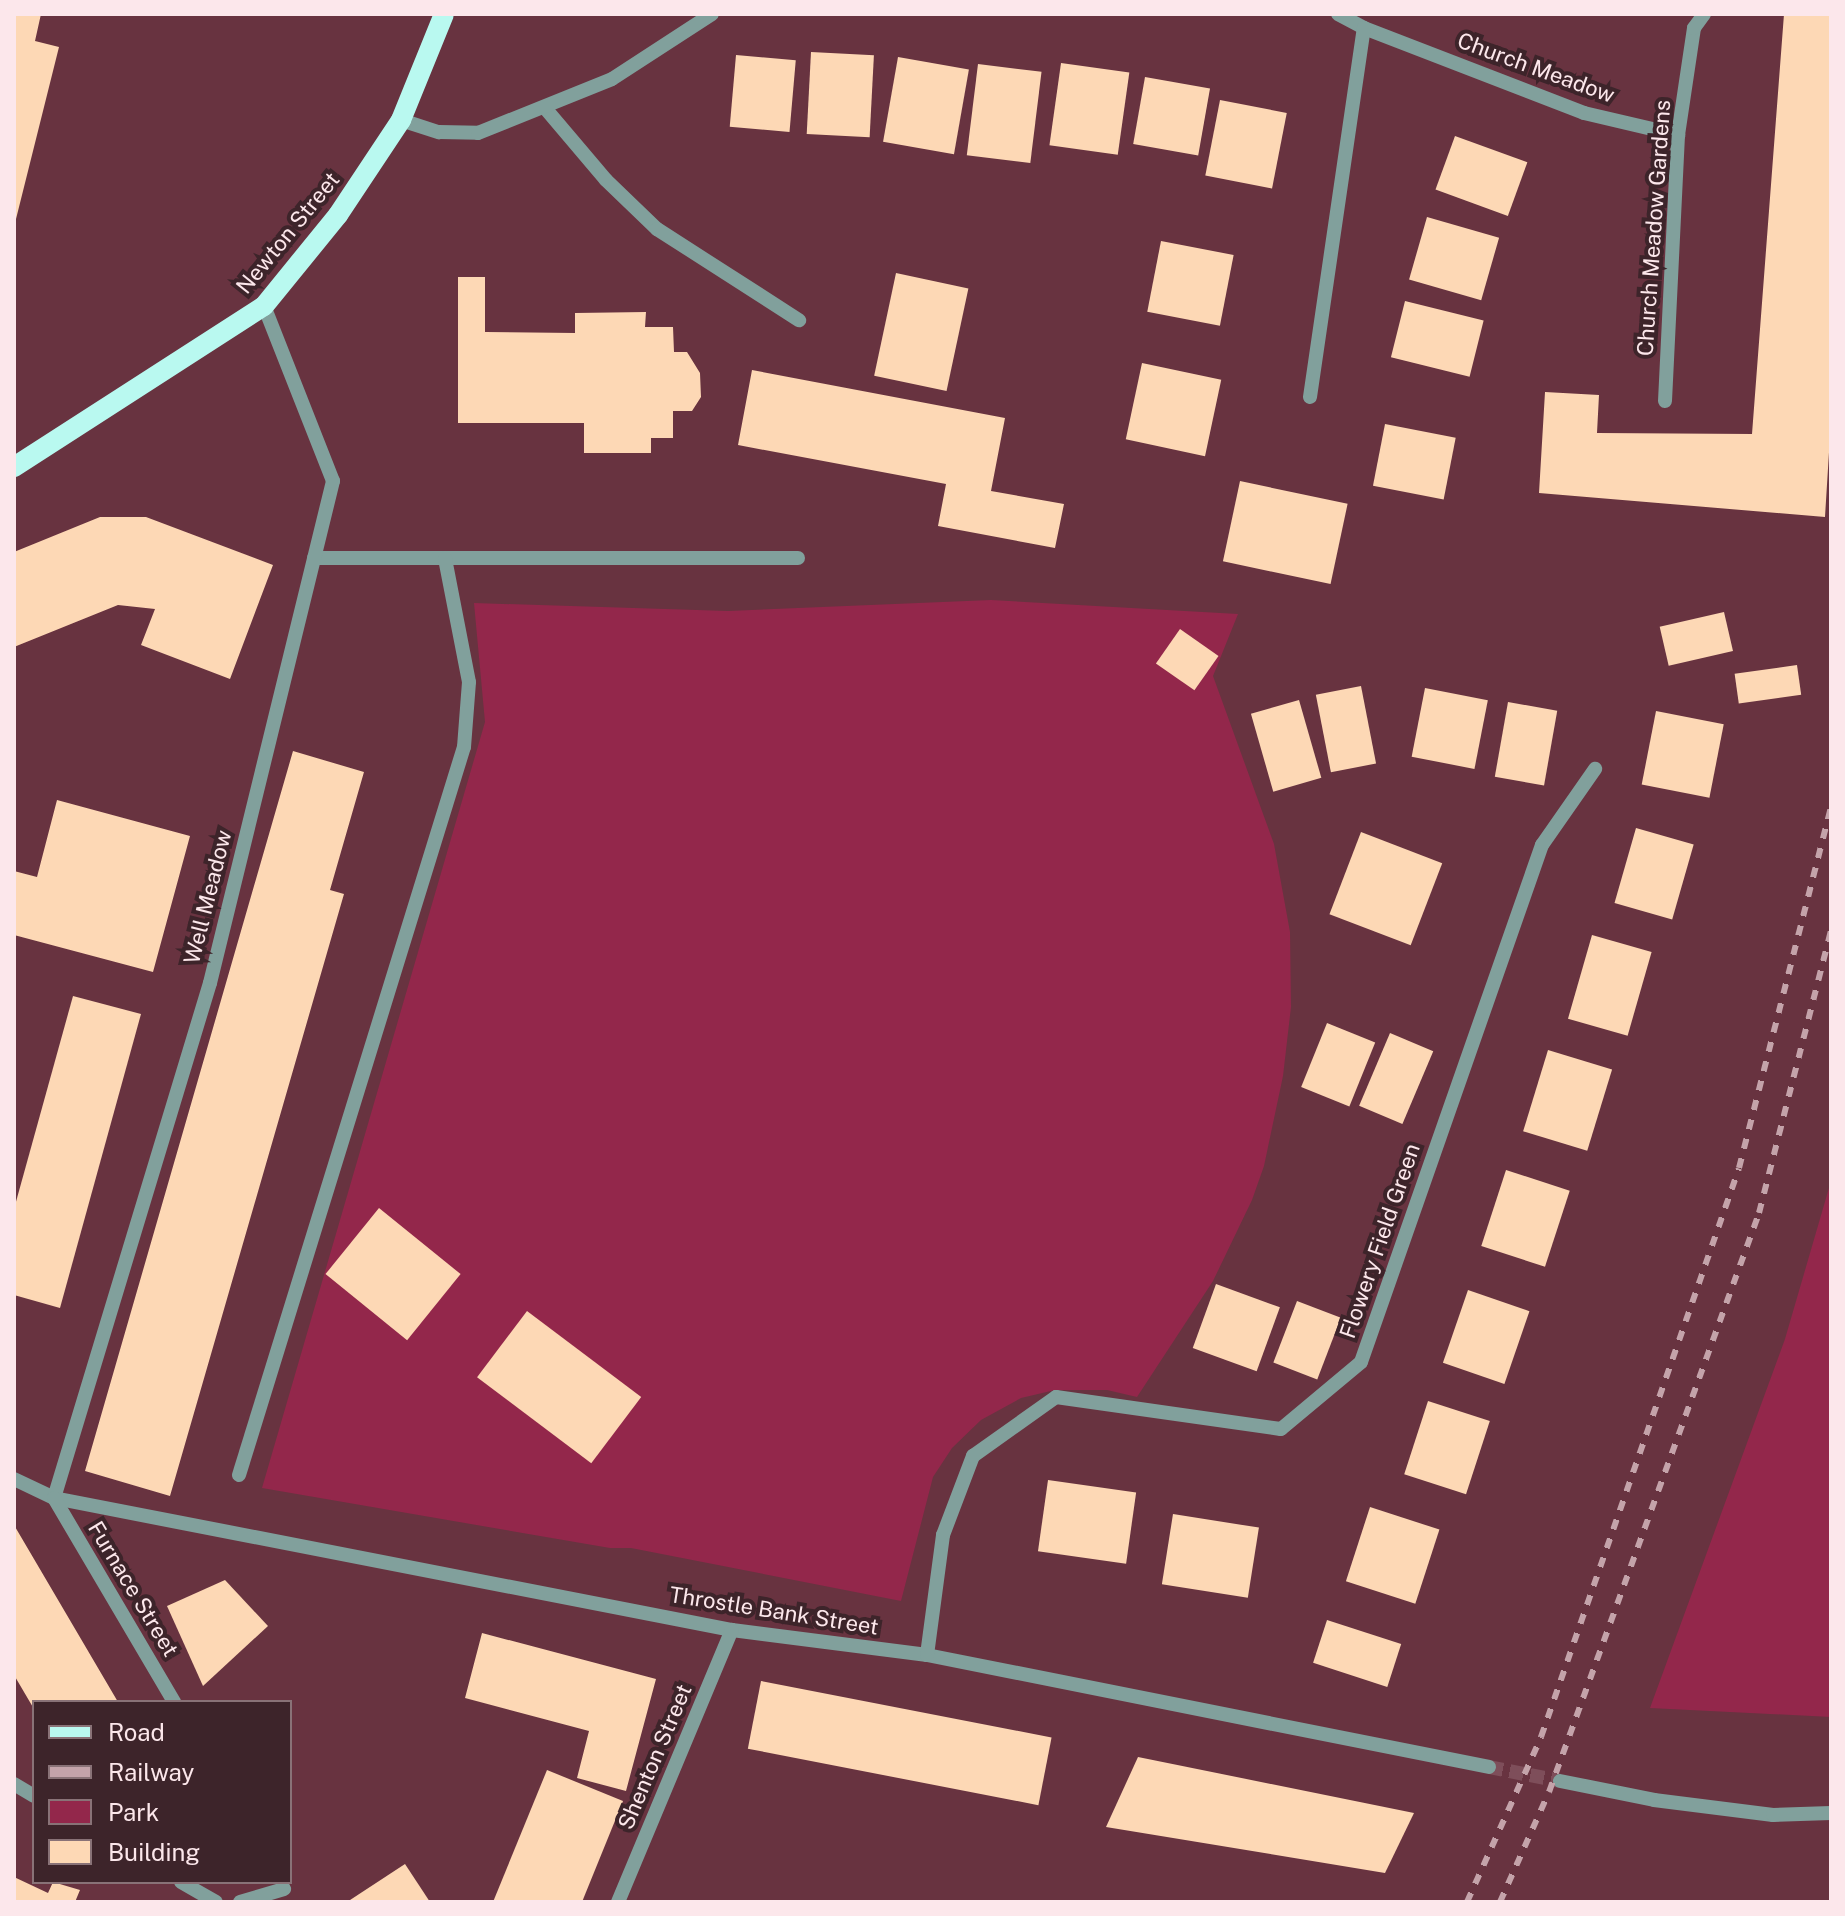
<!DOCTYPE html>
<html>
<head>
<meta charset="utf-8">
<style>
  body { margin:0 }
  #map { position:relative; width:1845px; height:1916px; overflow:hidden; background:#683340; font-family:"Public Sans",sans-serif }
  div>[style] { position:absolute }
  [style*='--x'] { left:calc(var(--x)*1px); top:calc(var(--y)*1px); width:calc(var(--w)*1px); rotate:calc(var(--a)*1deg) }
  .green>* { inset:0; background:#93274b }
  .building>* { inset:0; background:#fdd8b5; transform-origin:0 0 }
  .minor-tunnel>* { height:14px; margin-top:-7px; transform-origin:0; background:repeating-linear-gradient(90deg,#7e4e5a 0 14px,transparent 0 21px) }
  .minor>* { height:14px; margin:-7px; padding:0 7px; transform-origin:7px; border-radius:7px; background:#81a09c }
  .major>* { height:20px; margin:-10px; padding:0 10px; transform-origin:10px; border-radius:10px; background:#b9f9f0 }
  .rail>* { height:6px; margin-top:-3px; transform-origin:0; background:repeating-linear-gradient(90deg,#c4a3aa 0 10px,transparent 0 20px) }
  span { translate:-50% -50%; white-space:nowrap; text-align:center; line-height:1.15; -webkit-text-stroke:8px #3d242a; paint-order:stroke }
  .street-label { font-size:22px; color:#fce7eb }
  .frame { position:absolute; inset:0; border:16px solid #fce7eb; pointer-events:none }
  .legend { position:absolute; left:32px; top:1700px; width:260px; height:184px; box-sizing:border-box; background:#3d242a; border:2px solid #897277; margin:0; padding:10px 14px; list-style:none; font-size:24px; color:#fce7eb }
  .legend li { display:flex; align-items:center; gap:16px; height:40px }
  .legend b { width:40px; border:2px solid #897277 }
</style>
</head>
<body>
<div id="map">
  <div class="green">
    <i style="clip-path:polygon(991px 600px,1238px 614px,1213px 676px,1274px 844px,1290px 932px,1291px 1007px,1283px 1076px,1264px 1166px,1252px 1200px,1213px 1281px,1137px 1397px,1107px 1390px,1055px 1390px,1021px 1398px,981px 1420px,952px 1448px,933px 1477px,901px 1601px,631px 1548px,610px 1548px,262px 1488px,485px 722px,474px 603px,728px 611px)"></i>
    <i style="clip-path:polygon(1831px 1181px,1831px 1717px,1650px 1708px,1785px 1339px)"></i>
  </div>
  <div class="building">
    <i style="clip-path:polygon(14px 14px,41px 14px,35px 41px,59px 47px,15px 223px)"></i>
    <i style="clip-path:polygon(1784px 14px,1831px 14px,1831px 420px,1825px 517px,1539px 493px,1545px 392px,1599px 395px,1597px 433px,1752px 434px)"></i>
    <i style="left:811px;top:52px;width:63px;height:82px;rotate:3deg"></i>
    <i style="left:736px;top:55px;width:60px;height:72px;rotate:5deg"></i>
    <i style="left:898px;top:57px;width:72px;height:86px;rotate:10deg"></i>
    <i style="left:1061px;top:63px;width:69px;height:83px;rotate:8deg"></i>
    <i style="left:978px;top:64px;width:64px;height:92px;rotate:7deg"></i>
    <i style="left:1145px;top:77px;width:66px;height:68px;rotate:10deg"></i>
    <i style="left:1220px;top:100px;width:68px;height:77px;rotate:11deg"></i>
    <i style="left:1455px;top:136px;width:77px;height:57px;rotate:20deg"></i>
    <i style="left:1427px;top:217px;width:75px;height:65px;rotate:16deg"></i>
    <i style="left:1161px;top:241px;width:74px;height:72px;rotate:11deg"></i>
    <i style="left:896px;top:273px;width:74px;height:105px;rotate:12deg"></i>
    <i style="clip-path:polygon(458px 277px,485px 277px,485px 332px,575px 333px,575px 313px,646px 312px,645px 327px,673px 327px,674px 352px,687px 352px,700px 373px,701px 397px,692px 411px,673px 411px,673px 438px,651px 438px,651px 453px,584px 453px,584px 423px,458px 423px)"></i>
    <i style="left:1405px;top:301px;width:81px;height:58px;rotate:14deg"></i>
    <i style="left:1142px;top:363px;width:81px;height:78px;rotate:12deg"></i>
    <i style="clip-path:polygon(752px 370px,1005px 418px,991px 491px,1064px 504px,1055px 548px,938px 526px,946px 484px,738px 445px)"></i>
    <i style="left:1385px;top:424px;width:72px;height:63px;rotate:11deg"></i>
    <i style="left:1240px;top:481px;width:110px;height:82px;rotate:12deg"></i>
    <i style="clip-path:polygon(100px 517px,146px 517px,273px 565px,230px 679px,141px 645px,155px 609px,118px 605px,14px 647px,14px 552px)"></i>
    <i style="left:1724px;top:612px;width:40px;height:66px;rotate:77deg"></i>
    <i style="left:1180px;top:629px;width:47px;height:42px;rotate:35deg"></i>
    <i style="left:1797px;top:665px;width:30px;height:63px;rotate:82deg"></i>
    <i style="left:1361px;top:686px;width:79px;height:46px;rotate:79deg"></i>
    <i style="left:1425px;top:688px;width:64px;height:70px;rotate:11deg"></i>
    <i style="left:1299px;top:700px;width:81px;height:50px;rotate:74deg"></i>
    <i style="left:1508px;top:702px;width:50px;height:76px;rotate:10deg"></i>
    <i style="left:1656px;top:711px;width:69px;height:75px;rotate:11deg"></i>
    <i style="clip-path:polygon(293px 751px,364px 772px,330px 890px,344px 894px,170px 1496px,85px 1471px)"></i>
    <i style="clip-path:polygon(57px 800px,190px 836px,153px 972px,14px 935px,14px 871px,37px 877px)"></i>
    <i style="left:1636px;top:828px;width:60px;height:78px;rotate:16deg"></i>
    <i style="left:1361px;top:832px;width:87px;height:88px;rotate:21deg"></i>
    <i style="left:1592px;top:935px;width:62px;height:87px;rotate:16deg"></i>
    <i style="clip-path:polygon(73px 996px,141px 1014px,60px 1308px,14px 1295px,14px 1209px)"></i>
    <i style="left:1327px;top:1023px;width:52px;height:69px;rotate:22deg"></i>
    <i style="left:1390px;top:1033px;width:47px;height:79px;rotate:23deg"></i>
    <i style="left:1548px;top:1050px;width:67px;height:85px;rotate:17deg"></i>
    <i style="left:1506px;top:1170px;width:67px;height:80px;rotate:18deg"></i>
    <i style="left:379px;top:1208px;width:105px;height:85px;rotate:39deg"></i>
    <i style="left:1216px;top:1284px;width:68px;height:68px;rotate:20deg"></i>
    <i style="left:1468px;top:1290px;width:65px;height:77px;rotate:19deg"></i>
    <i style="left:1297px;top:1301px;width:47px;height:66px;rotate:21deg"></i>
    <i style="left:527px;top:1311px;width:143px;height:83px;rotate:37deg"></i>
    <i style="left:1428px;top:1401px;width:65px;height:77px;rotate:18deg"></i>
    <i style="left:1048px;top:1480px;width:89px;height:72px;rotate:8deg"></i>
    <i style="left:1370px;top:1507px;width:73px;height:78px;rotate:18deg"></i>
    <i style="left:1173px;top:1514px;width:87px;height:71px;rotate:9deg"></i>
    <i style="clip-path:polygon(14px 1525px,118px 1702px,34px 1702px,34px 1709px,14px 1675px)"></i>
    <i style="clip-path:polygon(225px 1580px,268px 1626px,203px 1686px,167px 1606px)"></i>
    <i style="left:1327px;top:1620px;width:78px;height:45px;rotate:18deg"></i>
    <i style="clip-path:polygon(482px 1633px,656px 1679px,626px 1791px,577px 1778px,589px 1731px,465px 1698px)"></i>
    <i style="left:761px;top:1681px;width:296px;height:69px;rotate:11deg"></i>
    <i style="clip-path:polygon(1138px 1757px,1414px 1813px,1385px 1873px,1106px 1827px)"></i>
    <i style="clip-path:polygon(547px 1770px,623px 1801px,582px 1902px,493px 1902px)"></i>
    <i style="clip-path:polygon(405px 1864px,430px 1902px,347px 1902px)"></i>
    <i style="clip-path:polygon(14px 1877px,48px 1893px,53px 1882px,80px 1890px,75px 1902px,14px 1902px)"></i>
  </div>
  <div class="minor-tunnel">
    <i style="--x:1489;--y:1767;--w:72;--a:11.2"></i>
  </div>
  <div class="minor">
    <i style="--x:1338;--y:14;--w:30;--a:28"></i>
    <i style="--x:1364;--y:28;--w:236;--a:21.1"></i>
    <i style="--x:1584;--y:113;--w:97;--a:13.2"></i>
    <i style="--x:545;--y:108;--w:94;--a:49.7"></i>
    <i style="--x:606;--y:180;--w:71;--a:43.9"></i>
    <i style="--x:657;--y:229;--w:169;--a:32.7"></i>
    <i style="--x:401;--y:120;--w:40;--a:18"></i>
    <i style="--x:439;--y:132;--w:39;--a:1"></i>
    <i style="--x:478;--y:133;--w:144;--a:-21.9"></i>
    <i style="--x:612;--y:79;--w:119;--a:-33"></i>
    <i style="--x:1310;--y:397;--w:373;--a:-81.7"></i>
    <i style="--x:1665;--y:401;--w:266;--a:-87.2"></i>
    <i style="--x:1678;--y:135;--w:108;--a:-81.5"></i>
    <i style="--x:1694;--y:28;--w:17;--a:-54"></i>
    <i style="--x:314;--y:558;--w:484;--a:0"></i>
    <i style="--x:239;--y:1475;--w:762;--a:-72.83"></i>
    <i style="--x:464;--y:747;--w:65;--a:-85.6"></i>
    <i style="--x:469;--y:682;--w:126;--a:-101"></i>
    <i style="--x:14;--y:1479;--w:44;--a:25.4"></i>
    <i style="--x:54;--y:1498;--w:691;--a:11.02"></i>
    <i style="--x:732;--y:1630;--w:197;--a:7.3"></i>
    <i style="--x:927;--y:1655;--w:573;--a:11.27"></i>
    <i style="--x:54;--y:1498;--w:538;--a:-73.15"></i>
    <i style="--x:210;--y:983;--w:517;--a:-76.23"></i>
    <i style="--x:333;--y:481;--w:188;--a:-111.5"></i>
    <i style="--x:54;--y:1498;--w:237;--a:59.5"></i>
    <i style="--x:927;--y:1655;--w:121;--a:-82.4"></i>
    <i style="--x:943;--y:1535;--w:85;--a:-69.2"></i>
    <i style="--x:973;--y:1456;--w:102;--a:-35.4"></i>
    <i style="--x:1056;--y:1397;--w:227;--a:8.1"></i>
    <i style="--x:1281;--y:1429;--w:104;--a:-39.9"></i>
    <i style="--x:1361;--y:1362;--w:548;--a:-70.71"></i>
    <i style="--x:1542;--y:845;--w:93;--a:-55.1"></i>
    <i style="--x:1560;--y:1781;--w:96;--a:11.4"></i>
    <i style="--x:1654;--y:1800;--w:120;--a:7.2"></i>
    <i style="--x:1773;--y:1815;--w:58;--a:-2"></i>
    <i style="--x:14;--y:1784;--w:23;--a:31"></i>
    <i style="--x:181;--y:1882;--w:40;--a:29.7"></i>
    <i style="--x:240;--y:1902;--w:46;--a:-16.5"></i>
    <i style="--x:618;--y:1902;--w:295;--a:-67.3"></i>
  </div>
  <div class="major">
    <i style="--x:14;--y:467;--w:297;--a:-32.8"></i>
    <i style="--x:264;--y:306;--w:117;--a:-50.9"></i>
    <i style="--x:338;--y:215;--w:114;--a:-56.4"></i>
    <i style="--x:401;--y:120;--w:114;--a:-67.9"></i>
  </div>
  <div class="rail">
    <i style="--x:1467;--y:1902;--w:181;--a:-65.8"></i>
    <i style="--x:1541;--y:1737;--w:602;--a:-70.81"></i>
    <i style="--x:1739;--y:1168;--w:374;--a:-75.7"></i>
    <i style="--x:1500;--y:1902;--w:120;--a:-66"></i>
    <i style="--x:1549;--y:1792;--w:616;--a:-70.06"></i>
    <i style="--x:1759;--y:1213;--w:291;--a:-75.7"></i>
  </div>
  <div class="street-label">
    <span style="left:1536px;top:68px;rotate:20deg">Church Meadow</span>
    <span style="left:1654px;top:228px;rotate:-86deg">Church Meadow Gardens</span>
    <span style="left:288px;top:233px;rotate:-51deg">Newton Street</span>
    <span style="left:208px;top:897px;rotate:-76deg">Well Meadow</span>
    <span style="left:1380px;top:1241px;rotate:-71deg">Flowery Field Green</span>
    <span style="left:133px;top:1589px;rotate:59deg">Furnace Street</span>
    <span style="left:774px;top:1611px;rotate:9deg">Throstle Bank Street</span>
    <span style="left:655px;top:1757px;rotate:-67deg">Shenton Street</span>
  </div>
  <div class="frame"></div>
  <ul class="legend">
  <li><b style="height:10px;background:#b9f9f0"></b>Road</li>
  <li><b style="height:10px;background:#c4a3aa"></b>Railway</li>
  <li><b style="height:22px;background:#93274b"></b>Park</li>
  <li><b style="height:22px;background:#fdd8b5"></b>Building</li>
  </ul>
</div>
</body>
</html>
